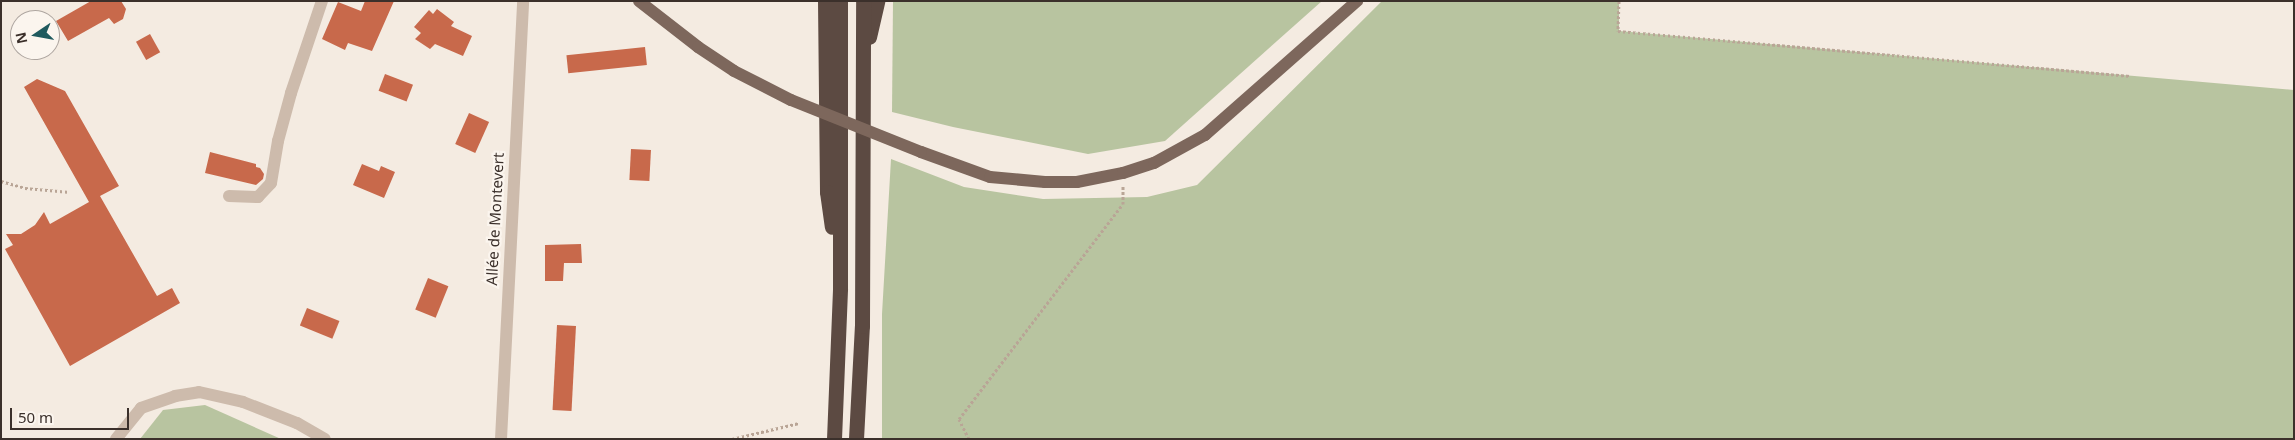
<!DOCTYPE html>
<html>
<head>
<meta charset="utf-8">
<style>
  body { margin:0 }
  #map { position:relative; width:2295px; height:440px; overflow:hidden; background:#f4ebe1; font-family:"Noto Sans",sans-serif }
  div>[style] { position:absolute }
  [style*='--x'] { left:calc(var(--x)*1px); top:calc(var(--y)*1px); width:calc(var(--w)*1px); rotate:calc(var(--a)*1deg) }
  .green>* { inset:0; background:#b8c4a0 }
  .building>* { inset:0; background:#c8694b; transform-origin:0 0 }
  .path>* { height:3px; margin-top:-1.5px; transform-origin:0; background:repeating-linear-gradient(90deg,#b9a596 0 2.5px,transparent 0 5px) }
  .minor>* { height:12px; margin:-6px; padding:0 6px; transform-origin:6px; border-radius:6px; background:#cdbbac }
  .major>* { height:12px; margin:-6px; padding:0 6px; transform-origin:6px; border-radius:6px; background:#7d675c }
  .highway>* { height:15px; margin:-7.5px; padding:0 7.5px; transform-origin:7.5px; border-radius:7.5px; background:#5c4a42 }
  .major-bridge>* { height:12px; margin:-6px; padding:0 6px; transform-origin:6px; border-radius:6px; background:#7d675c }
  span { translate:-50% -50%; white-space:nowrap; text-align:center; line-height:1.15; -webkit-text-stroke:4.5px #fbf5ee; paint-order:stroke }
  .street-label { font-size:15px; color:#3b302b }
  .frame { position:absolute; inset:0; border:2px solid #3b302b; pointer-events:none }
  .north { position:absolute; left:10px; top:10px; width:50px; height:50px; box-sizing:border-box; background:#fbf5ee; border:1px solid #aea6a0; border-radius:50%; rotate:258deg; font-size:14px; font-weight:700; line-height:20px; text-align:center; color:#3b302b }
  .north::after { content:''; display:block; margin:auto; width:18px; height:22px; background:#1f5a5e; clip-path:polygon(50% 0,100% 100%,50% 72%,0 100%) }
  .scale { position:absolute; left:10px; top:408px; width:119px; height:22px; box-sizing:border-box; border:2px solid #3b302b; border-top:0; padding-left:6px; font-size:15px; line-height:18px; white-space:nowrap; color:#3b302b; -webkit-text-stroke:4px #fbf5ee; paint-order:stroke }
</style>
</head>
<body>
<div id="map">
  <div class="green">
    <i style="clip-path:polygon(893px 1px,1322px 1px,1165px 141px,1088px 154px,953px 127px,892px 112px)"></i>
    <i style="clip-path:polygon(1382px 1px,1619px 1px,1619px 31px,2294px 90px,2294px 439px,882px 439px,882px 314px,891px 159px,964px 187px,1043px 199px,1147px 197px,1197px 185px)"></i>
    <i style="clip-path:polygon(205px 405px,281px 439px,140px 439px,163px 410px)"></i>
  </div>
  <div class="building">
    <i style="clip-path:polygon(91px 1px,121px 1px,126px 9px,123px 19px,114px 24px,109px 18px,68px 41px,56px 21px)"></i>
    <i style="clip-path:polygon(365px 1px,394px 1px,372px 51px,348px 43px,345px 50px,322px 39px,338px 2px,361px 11px)"></i>
    <i style="clip-path:polygon(437px 9px,454px 22px,451px 26px,472px 36px,463px 56px,435px 44px,430px 49px,415px 39px,421px 33px,414px 27px,429px 10px,433px 14px)"></i>
    <i style="left:150px;top:34px;width:21px;height:16px;rotate:61deg"></i>
    <i style="left:645px;top:47px;width:18px;height:79px;rotate:84deg"></i>
    <i style="left:385px;top:74px;width:30px;height:18px;rotate:21deg"></i>
    <i style="clip-path:polygon(37px 79px,65px 91px,119px 186px,100px 196px,157px 296px,172px 288px,180px 303px,70px 366px,5px 249px,13px 245px,6px 234px,21px 234px,35px 225px,44px 212px,50px 224px,89px 202px,24px 87px)"></i>
    <i style="left:469px;top:113px;width:22px;height:34px;rotate:24deg"></i>
    <i style="left:631px;top:149px;width:20px;height:31px;rotate:3deg"></i>
    <i style="clip-path:polygon(210px 152px,256px 164px,256px 167px,260px 168px,264px 174px,263px 179px,256px 185px,205px 173px)"></i>
    <i style="clip-path:polygon(362px 164px,379px 171px,381px 166px,395px 172px,384px 198px,353px 185px)"></i>
    <i style="clip-path:polygon(581px 244px,582px 263px,564px 263px,563px 281px,545px 281px,545px 245px)"></i>
    <i style="left:428px;top:278px;width:22px;height:34px;rotate:22deg"></i>
    <i style="left:307px;top:308px;width:35px;height:19px;rotate:22deg"></i>
    <i style="left:557px;top:325px;width:19px;height:85px;rotate:3deg"></i>
  </div>
  <div class="path">
    <i style="--x:1619;--y:1;--w:30;--a:92"></i>
    <i style="--x:1618;--y:31;--w:514;--a:5.02"></i>
    <i style="--x:1;--y:181;--w:25;--a:16"></i>
    <i style="--x:25;--y:188;--w:45;--a:5.1"></i>
    <i style="--x:732;--y:439;--w:69;--a:-13.4"></i>
    <i style="--x:969;--y:439;--w:22;--a:-117"></i>
    <i style="--x:959;--y:419;--w:270;--a:-52.7"></i>
    <i style="--x:1123;--y:204;--w:18;--a:-90"></i>
  </div>
  <div class="minor">
    <i style="--x:229;--y:196;--w:29;--a:2"></i>
    <i style="--x:258;--y:197;--w:19;--a:-47"></i>
    <i style="--x:271;--y:183;--w:43;--a:-80.5"></i>
    <i style="--x:278;--y:141;--w:50;--a:-74.8"></i>
    <i style="--x:291;--y:93;--w:97;--a:-71.4"></i>
    <i style="--x:116;--y:439;--w:40;--a:-51"></i>
    <i style="--x:141;--y:408;--w:36;--a:-19"></i>
    <i style="--x:175;--y:396;--w:24;--a:-9"></i>
    <i style="--x:199;--y:392;--w:45;--a:12.8"></i>
    <i style="--x:243;--y:402;--w:58;--a:21.3"></i>
    <i style="--x:297;--y:423;--w:32;--a:30"></i>
    <i style="--x:501;--y:439;--w:439;--a:-87.1"></i>
  </div>
  <div class="major">
    <i style="--x:639;--y:1;--w:75;--a:37.9"></i>
    <i style="--x:698;--y:47;--w:43;--a:33.7"></i>
    <i style="--x:734;--y:71;--w:64;--a:27"></i>
    <i style="--x:921;--y:152;--w:73;--a:19.9"></i>
    <i style="--x:990;--y:177;--w:55;--a:5.2"></i>
    <i style="--x:1045;--y:182;--w:32;--a:0"></i>
    <i style="--x:1077;--y:182;--w:47;--a:-11.1"></i>
    <i style="--x:1123;--y:173;--w:33;--a:-18"></i>
    <i style="--x:1154;--y:163;--w:58;--a:-28.8"></i>
    <i style="--x:1205;--y:135;--w:203;--a:-41.4"></i>
  </div>
  <div class="highway">
    <i style="--x:825;--y:1;--w:191;--a:89.4"></i>
    <i style="--x:827;--y:192;--w:35;--a:82"></i>
    <i style="--x:869;--y:37;--w:37;--a:-77"></i>
    <i style="--x:834;--y:439;--w:151;--a:-87.7"></i>
    <i style="--x:840;--y:288;--w:287;--a:-90"></i>
    <i style="--x:856;--y:439;--w:113;--a:-87"></i>
    <i style="--x:862;--y:326;--w:325;--a:-89.8"></i>
  </div>
  <div class="major-bridge">
    <i style="--x:791;--y:100;--w:140;--a:21.8"></i>
  </div>
  <div class="street-label">
    <span style="left:495px;top:219px;rotate:-87deg">Allée de Montevert</span>
  </div>
  <div class="frame"></div>
  <div class="north">N</div>
  <div class="scale">50 m</div>
</div>
</body>
</html>
